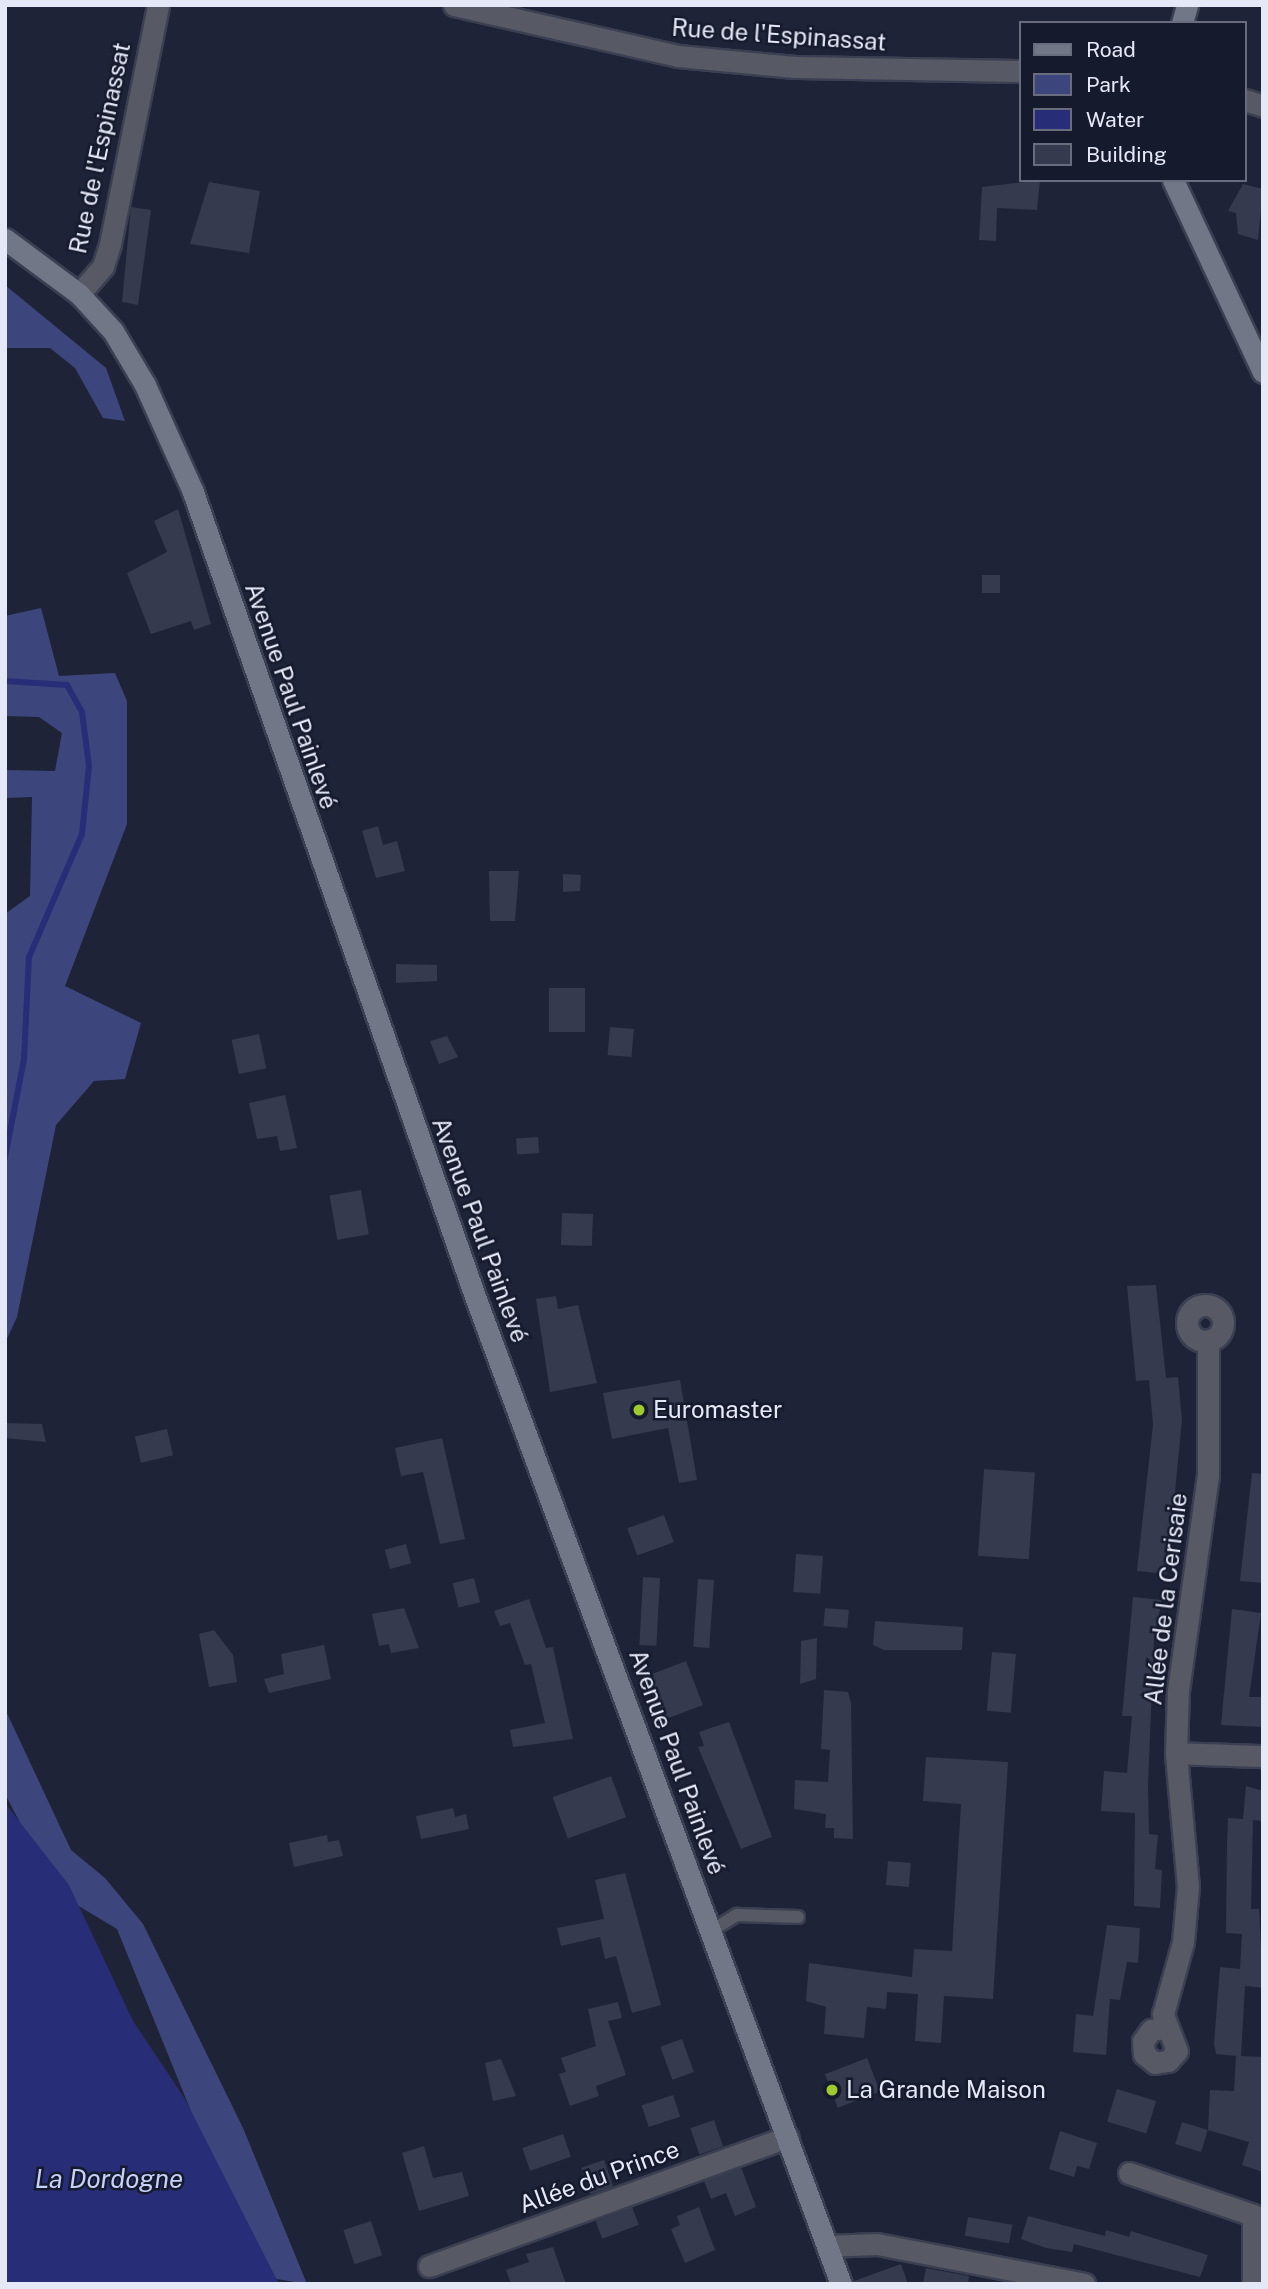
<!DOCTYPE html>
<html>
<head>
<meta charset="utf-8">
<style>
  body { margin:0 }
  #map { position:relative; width:1268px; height:2289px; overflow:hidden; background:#1f2337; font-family:"Public Sans",sans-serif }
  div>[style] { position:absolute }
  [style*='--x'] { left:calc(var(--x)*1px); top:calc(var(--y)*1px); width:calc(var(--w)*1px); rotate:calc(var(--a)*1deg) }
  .green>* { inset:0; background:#3d467c }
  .water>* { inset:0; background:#282d77 }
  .stream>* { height:6px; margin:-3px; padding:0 3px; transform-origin:3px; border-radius:3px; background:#282d77 }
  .building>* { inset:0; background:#353a4f; transform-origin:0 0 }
  .roads { filter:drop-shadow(2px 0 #3b3f52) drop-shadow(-2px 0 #3b3f52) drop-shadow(0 2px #3b3f52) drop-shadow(0 -2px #3b3f52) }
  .lane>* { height:12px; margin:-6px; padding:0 6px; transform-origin:6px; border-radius:6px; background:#575964 }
  .street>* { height:21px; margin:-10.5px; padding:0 10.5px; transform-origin:10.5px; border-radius:10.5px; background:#575964 }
  .street>.ring { margin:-10.5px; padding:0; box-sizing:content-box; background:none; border:21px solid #575964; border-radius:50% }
  .secondary>* { height:21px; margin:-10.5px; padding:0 10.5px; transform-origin:10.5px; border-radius:10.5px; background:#727787 }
  .dots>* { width:19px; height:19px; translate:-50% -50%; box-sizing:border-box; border:4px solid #161a2d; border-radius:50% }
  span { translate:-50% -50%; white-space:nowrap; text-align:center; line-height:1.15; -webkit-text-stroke:5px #161a2d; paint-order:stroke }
  .street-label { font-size:24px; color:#e5e8f6 }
  .poi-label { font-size:24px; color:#e5e8f6 }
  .left { translate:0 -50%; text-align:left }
  .water-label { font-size:26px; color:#c5d0fb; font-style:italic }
  .frame { position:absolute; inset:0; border:7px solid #e5e8f6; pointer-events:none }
  .legend { position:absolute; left:1019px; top:21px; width:228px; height:161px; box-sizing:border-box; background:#161a2d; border:2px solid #696c7d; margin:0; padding:9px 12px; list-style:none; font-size:21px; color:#e5e8f6 }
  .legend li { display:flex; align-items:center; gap:14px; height:35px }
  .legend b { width:35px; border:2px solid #696c7d }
</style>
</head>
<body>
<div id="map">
  <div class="green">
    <i style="clip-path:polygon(5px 285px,106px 368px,125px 421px,103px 418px,75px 368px,50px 348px,5px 348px)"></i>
    <i style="clip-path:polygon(41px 608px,59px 676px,115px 673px,127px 701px,127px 824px,65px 986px,141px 1023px,125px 1079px,94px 1081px,56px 1125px,17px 1317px,5px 1343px,5px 914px,30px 896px,32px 797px,5px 798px,5px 770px,55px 771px,62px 733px,39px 717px,5px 716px,5px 616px)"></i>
    <i style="clip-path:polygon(5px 1709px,71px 1850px,105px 1878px,143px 1924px,243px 2128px,307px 2284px,258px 2276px,117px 1929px,57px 1893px,5px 1794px)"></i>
  </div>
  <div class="water">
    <i style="clip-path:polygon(5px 1803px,69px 1885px,133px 2021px,185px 2099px,279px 2284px,5px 2284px)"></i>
  </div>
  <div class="stream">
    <i style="--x:5;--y:681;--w:62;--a:3.7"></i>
    <i style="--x:67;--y:685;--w:31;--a:61"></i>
    <i style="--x:82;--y:712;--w:54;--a:82.6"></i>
    <i style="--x:89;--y:766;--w:68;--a:95.9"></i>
    <i style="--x:82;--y:834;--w:134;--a:113.3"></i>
    <i style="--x:29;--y:957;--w:102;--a:92.8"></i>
    <i style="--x:24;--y:1059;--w:101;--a:100.9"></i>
  </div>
  <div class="building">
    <i style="clip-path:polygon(1040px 180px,1037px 210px,997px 208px,996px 241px,979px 240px,982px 187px)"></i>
    <i style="clip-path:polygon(209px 182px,260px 191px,249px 253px,190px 244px)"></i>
    <i style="clip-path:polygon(1243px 184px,1263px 189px,1258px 240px,1238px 234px,1236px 213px,1228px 211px)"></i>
    <i style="clip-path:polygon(131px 207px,151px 210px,138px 305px,122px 302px)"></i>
    <i style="clip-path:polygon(178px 509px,211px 624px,194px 630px,191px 621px,151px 634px,127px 573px,167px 552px,154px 521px)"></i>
    <i style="left:982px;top:575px;width:18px;height:18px"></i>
    <i style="clip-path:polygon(378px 826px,383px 845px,397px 841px,405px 871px,376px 878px,362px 831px)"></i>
    <i style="clip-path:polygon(489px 871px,519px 871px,515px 921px,490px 921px)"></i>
    <i style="clip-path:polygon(563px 874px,581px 875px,580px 891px,563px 892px)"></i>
    <i style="clip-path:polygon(396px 964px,437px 965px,437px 981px,396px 983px)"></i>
    <i style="left:549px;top:988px;width:36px;height:44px"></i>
    <i style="left:610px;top:1027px;width:24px;height:28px;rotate:5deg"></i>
    <i style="left:259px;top:1034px;width:35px;height:28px;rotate:78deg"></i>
    <i style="clip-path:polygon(447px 1036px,458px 1057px,439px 1064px,430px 1041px)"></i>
    <i style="clip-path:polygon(285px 1095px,297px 1148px,280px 1151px,277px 1136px,257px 1139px,249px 1103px)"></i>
    <i style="left:538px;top:1137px;width:16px;height:22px;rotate:86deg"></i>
    <i style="left:361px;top:1190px;width:45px;height:32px;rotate:80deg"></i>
    <i style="left:562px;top:1213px;width:31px;height:32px;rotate:2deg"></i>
    <i style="clip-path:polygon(1156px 1285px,1166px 1378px,1178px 1377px,1182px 1420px,1167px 1574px,1137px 1571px,1153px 1424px,1149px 1380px,1136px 1381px,1127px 1286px)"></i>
    <i style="clip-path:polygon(556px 1296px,558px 1309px,578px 1305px,597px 1383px,550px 1392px,536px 1299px)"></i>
    <i style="clip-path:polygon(680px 1380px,697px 1480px,679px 1483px,668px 1428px,612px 1439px,603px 1393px)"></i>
    <i style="clip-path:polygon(5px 1423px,42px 1424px,46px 1442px,5px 1438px)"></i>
    <i style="left:167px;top:1429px;width:27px;height:33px;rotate:77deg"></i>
    <i style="clip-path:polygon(442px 1438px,465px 1539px,440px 1544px,423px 1472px,401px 1476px,395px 1448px)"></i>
    <i style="left:984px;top:1469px;width:51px;height:87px;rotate:4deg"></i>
    <i style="clip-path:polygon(1252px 1473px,1263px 1474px,1263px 1583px,1240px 1581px)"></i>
    <i style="left:664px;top:1515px;width:29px;height:39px;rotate:70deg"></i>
    <i style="left:406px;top:1544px;width:20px;height:22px;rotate:75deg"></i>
    <i style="left:796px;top:1554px;width:27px;height:38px;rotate:4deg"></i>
    <i style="left:643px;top:1577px;width:17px;height:68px;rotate:3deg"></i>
    <i style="left:474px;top:1578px;width:25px;height:22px;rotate:76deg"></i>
    <i style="left:698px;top:1579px;width:16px;height:68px;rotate:4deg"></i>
    <i style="clip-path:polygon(1133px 1597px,1162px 1600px,1154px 1638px,1148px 1785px,1149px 1834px,1158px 1835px,1155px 1869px,1162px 1870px,1160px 1908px,1134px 1906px,1135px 1813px,1101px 1811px,1104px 1771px,1127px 1773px,1132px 1716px,1122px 1716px)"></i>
    <i style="clip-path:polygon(529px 1599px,546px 1648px,553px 1647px,573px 1739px,513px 1747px,510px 1730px,545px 1723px,531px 1664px,525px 1665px,510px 1623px,500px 1626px,494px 1611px)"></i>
    <i style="clip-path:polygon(404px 1608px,419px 1648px,391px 1653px,389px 1644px,379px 1646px,372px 1614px)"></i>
    <i style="left:825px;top:1608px;width:24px;height:18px;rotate:5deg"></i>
    <i style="clip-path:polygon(1232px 1609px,1261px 1613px,1249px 1697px,1263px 1697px,1263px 1727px,1221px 1725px)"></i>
    <i style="clip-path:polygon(875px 1621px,963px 1627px,962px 1650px,884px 1650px,873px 1645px)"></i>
    <i style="clip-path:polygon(214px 1630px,233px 1655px,237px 1682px,209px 1687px,199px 1634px)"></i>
    <i style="clip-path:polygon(817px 1638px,816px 1679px,800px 1684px,801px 1641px)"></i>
    <i style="clip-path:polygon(324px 1645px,331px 1679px,269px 1693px,264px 1679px,284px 1674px,281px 1654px)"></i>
    <i style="left:992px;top:1652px;width:24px;height:59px;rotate:5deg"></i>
    <i style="left:686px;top:1661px;width:47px;height:41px;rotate:69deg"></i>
    <i style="clip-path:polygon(824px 1690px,848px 1692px,851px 1703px,853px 1839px,834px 1838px,834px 1828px,825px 1828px,826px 1814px,794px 1809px,795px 1780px,828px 1782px,830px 1750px,821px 1749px)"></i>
    <i style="clip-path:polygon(729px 1722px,772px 1837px,741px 1849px,698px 1747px,704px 1746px,699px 1732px)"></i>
    <i style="clip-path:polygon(926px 1757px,1008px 1762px,993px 1999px,944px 1996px,941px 2043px,915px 2041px,918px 1994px,887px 1992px,886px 2009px,867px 2007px,864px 2038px,824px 2034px,826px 2007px,806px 2001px,809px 1963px,912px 1977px,914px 1949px,952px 1951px,961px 1804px,923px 1801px)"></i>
    <i style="left:611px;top:1776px;width:44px;height:62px;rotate:70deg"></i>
    <i style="clip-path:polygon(1246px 1786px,1263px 1791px,1263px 1821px,1253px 1820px,1251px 1909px,1259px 1909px,1263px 1988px,1245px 1986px,1241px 2056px,1263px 2057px,1263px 2172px,1242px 2165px,1249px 2142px,1208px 2130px,1210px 2090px,1234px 2091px,1236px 2056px,1216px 2054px,1214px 2044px,1220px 1967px,1240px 1969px,1242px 1934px,1226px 1933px,1227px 1844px,1228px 1818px,1243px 1819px)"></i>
    <i style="clip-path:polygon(453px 1808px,455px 1817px,466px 1814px,469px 1829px,421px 1839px,416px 1816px)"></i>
    <i style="clip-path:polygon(327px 1835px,328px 1842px,339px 1840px,343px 1856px,294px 1867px,289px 1843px)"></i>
    <i style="left:888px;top:1861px;width:23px;height:24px;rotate:5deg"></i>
    <i style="clip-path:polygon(625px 1873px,661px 2005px,632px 2013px,616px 1956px,605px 1959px,600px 1937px,561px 1946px,557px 1928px,604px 1919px,595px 1880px)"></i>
    <i style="clip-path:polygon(1107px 1925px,1140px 1928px,1138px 1963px,1127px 1962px,1120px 2000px,1110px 1999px,1106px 2055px,1073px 2052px,1076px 2014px,1093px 2016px)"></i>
    <i style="clip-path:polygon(618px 2002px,622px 2018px,608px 2021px,626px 2075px,596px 2086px,599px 2096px,570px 2106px,559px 2074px,566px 2072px,561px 2058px,596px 2046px,588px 2009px)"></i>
    <i style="left:682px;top:2039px;width:35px;height:23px;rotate:70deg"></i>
    <i style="left:867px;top:2058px;width:36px;height:45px;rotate:69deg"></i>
    <i style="clip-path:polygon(501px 2059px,516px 2096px,493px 2101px,485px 2063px)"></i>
    <i style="left:1117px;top:2089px;width:41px;height:34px;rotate:17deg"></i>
    <i style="left:673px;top:2095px;width:23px;height:33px;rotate:72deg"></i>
    <i style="left:714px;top:2120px;width:28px;height:25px;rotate:71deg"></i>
    <i style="left:1182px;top:2122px;width:27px;height:23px;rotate:17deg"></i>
    <i style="clip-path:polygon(1060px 2131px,1097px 2143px,1089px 2169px,1077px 2166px,1074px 2177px,1049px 2169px)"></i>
    <i style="left:563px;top:2134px;width:24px;height:43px;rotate:71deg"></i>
    <i style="clip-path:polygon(424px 2146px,433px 2178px,462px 2172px,469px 2196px,419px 2211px,402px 2153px)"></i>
    <i style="left:604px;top:2160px;width:28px;height:24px;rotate:71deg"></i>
    <i style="clip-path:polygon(741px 2167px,756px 2207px,735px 2216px,726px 2193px,711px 2199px,704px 2181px)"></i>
    <i style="left:632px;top:2207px;width:19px;height:39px;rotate:69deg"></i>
    <i style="clip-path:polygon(699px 2207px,715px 2250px,685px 2263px,671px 2229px,680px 2225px,677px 2216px)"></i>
    <i style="clip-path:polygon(1028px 2216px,1105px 2236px,1106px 2230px,1129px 2237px,1131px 2231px,1208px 2255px,1200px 2277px,1074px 2244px,1072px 2252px,1046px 2248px,1021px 2239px)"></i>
    <i style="left:968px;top:2217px;width:45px;height:19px;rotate:10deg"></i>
    <i style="left:371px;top:2221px;width:36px;height:29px;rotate:72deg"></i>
    <i style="clip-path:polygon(553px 2247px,566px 2284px,511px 2284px,506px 2270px,529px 2262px,526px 2254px)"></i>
    <i style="clip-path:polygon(901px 2264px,908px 2284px,854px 2284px,854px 2281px)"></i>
    <i style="clip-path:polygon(926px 2268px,969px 2276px,968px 2284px,923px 2284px)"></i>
  </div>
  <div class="roads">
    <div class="lane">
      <i style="--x:711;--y:1931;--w:31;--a:-32"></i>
      <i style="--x:737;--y:1915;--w:61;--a:1.9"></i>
    </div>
    <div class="street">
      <i style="--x:454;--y:5;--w:230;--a:12.8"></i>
      <i style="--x:678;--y:56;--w:117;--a:5.4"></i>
      <i style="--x:794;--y:67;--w:227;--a:1"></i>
      <i style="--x:1245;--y:100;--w:19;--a:18"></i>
      <i style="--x:79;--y:294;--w:37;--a:-49"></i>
      <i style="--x:103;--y:266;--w:23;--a:-72"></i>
      <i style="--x:110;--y:244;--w:244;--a:-78.6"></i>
      <i class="ring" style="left:1187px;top:1305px;width:15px;height:15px"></i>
      <i style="--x:1176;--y:1753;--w:87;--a:2"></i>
      <i style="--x:1165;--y:2028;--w:14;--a:172"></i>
      <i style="--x:1151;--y:2030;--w:14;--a:126"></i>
      <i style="--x:1143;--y:2041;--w:13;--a:86"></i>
      <i style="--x:1144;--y:2054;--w:14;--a:39"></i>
      <i style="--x:1155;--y:2063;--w:13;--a:-9"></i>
      <i style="--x:1168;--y:2061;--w:13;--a:-48"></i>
      <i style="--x:1177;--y:2051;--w:40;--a:-111"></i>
      <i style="--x:1163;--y:2014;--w:75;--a:-74.5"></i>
      <i style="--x:1183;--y:1942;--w:56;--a:-84.9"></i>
      <i style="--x:1188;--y:1886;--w:134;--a:-95.2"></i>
      <i style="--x:1176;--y:1753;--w:62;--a:-88.2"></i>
      <i style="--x:1178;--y:1691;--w:217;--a:-82.1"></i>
      <i style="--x:1208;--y:1476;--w:136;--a:-90"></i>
      <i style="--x:1129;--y:2173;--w:131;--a:18.7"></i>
      <i style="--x:1253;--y:2215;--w:69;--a:90"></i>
      <i style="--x:827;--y:2246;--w:50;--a:-2.3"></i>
      <i style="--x:877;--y:2244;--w:211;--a:10.9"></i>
      <i style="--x:429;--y:2266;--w:381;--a:-19.8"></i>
    </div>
    <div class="secondary">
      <i style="--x:1182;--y:23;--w:19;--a:-74"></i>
      <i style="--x:1173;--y:180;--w:212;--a:64.9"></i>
      <i style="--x:5;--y:239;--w:92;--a:36.6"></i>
      <i style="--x:79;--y:294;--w:50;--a:47.4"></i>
      <i style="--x:113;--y:331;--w:63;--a:59.3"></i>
      <i style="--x:145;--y:385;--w:117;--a:65.8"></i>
      <i style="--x:193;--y:492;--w:855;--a:70.68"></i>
      <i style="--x:476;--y:1299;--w:1050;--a:69.67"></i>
    </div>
  </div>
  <div class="dots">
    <i style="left:639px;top:1410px;background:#9eca2e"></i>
    <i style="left:832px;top:2090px;background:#9eca2e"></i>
  </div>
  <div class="street-label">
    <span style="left:779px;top:35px;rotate:4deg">Rue de l'Espinassat</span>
    <span style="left:100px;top:148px;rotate:-78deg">Rue de l'Espinassat</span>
    <span style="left:291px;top:696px;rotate:71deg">Avenue Paul Painlevé</span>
    <span style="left:480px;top:1230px;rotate:70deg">Avenue Paul Painlevé</span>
    <span style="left:1166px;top:1599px;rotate:-83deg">Allée de la Cerisaie</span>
    <span style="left:677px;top:1762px;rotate:70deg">Avenue Paul Painlevé</span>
    <span style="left:599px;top:2177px;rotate:-20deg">Allée du Prince</span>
  </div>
  <div class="poi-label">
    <span class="left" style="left:653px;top:1410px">Euromaster</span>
    <span class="left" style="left:846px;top:2090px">La Grande Maison</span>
  </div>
  <div class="water-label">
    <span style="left:109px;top:2179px">La Dordogne</span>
  </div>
  <div class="frame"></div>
  <ul class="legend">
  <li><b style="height:9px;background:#727787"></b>Road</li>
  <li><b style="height:19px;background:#3d467c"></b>Park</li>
  <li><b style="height:19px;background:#282d77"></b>Water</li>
  <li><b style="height:19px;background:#353a4f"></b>Building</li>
  </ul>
</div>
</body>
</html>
